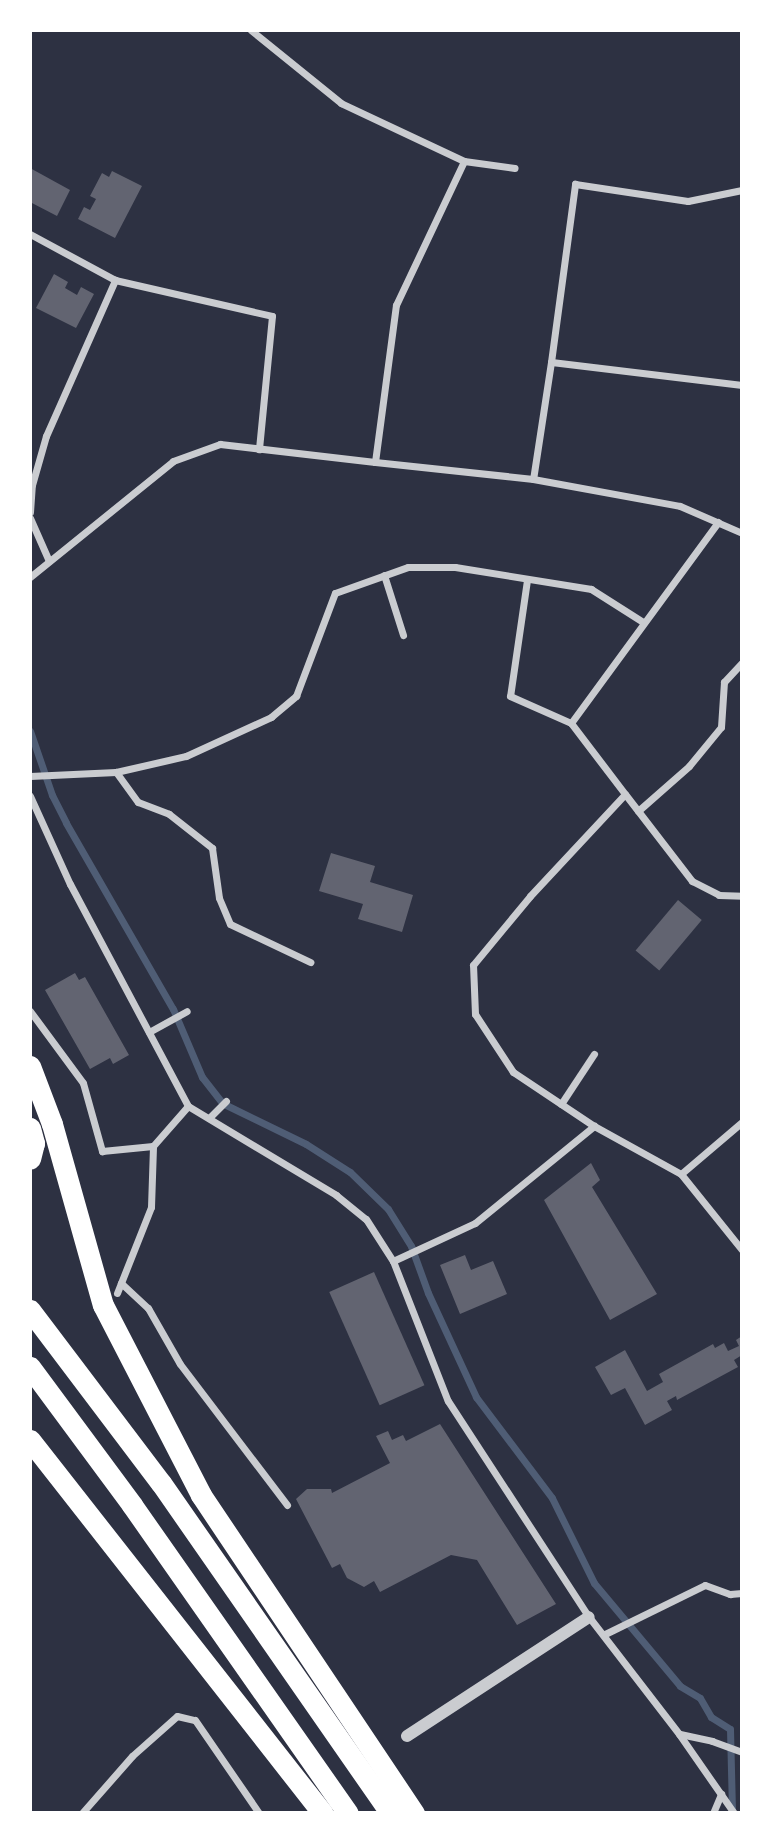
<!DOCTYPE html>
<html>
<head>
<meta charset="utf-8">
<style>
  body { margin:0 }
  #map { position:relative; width:772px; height:1843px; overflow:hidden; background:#2d3142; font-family:"IBM Plex Sans",sans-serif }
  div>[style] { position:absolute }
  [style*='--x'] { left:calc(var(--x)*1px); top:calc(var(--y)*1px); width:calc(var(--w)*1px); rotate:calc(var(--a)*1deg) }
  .stream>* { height:7px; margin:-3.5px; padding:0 3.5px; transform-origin:3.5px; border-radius:3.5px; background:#4f5d75 }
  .building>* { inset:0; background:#626471; transform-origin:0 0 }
  .minor>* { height:7px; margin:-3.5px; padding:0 3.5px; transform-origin:3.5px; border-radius:3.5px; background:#caccd0 }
  .tertiary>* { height:12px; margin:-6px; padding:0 6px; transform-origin:6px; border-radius:6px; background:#caccd0 }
  .motorway>* { height:21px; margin:-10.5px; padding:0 10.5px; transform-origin:10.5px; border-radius:10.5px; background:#fff }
  span { translate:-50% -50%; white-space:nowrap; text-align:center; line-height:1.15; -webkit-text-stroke:5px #fff; paint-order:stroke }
  .frame { position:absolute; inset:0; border:32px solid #fff; pointer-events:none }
</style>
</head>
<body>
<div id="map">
  <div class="stream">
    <i style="--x:30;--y:731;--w:68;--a:71"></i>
    <i style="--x:52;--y:795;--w:31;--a:63"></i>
    <i style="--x:66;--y:823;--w:215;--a:60.1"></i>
    <i style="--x:173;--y:1009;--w:74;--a:66.9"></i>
    <i style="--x:202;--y:1077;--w:33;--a:52"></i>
    <i style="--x:222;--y:1103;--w:93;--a:26"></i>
    <i style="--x:306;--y:1144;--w:52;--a:32.5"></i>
    <i style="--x:350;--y:1172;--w:53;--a:44.2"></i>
    <i style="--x:388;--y:1209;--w:44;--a:58.1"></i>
    <i style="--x:411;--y:1246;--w:50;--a:70.1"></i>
    <i style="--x:428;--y:1293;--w:115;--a:65.2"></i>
    <i style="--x:476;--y:1397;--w:126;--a:53"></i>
    <i style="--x:552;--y:1498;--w:95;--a:63.7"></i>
    <i style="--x:594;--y:1583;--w:134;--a:50.1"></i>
    <i style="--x:680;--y:1686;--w:23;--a:31"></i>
    <i style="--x:700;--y:1698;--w:22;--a:60"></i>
    <i style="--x:711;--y:1717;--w:22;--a:32"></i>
    <i style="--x:730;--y:1729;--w:84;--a:88.6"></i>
  </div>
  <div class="building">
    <i style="clip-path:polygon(30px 168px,70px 190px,57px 216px,30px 202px)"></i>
    <i style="clip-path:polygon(112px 171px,142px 186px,115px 238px,78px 219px,84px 207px,90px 210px,96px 199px,90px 196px,102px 173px,109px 177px)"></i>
    <i style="clip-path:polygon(54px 274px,68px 282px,65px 288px,77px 295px,81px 287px,94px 294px,76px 328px,36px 308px)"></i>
    <i style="clip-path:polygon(331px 853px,375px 866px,370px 882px,413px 895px,402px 932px,358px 919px,363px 904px,319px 891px)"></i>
    <i style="left:678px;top:900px;width:31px;height:66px;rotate:40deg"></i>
    <i style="clip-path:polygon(75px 973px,79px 980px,85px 977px,129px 1055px,113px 1064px,110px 1058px,90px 1069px,45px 990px)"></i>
    <i style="clip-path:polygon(591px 1163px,600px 1180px,592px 1187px,657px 1294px,610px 1320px,544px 1200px)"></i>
    <i style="clip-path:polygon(465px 1255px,471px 1270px,493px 1261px,507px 1294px,460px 1314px,440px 1265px)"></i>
    <i style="left:374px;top:1272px;width:124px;height:49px;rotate:66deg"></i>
    <i style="clip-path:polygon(742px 1336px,742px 1355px,734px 1360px,738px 1367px,677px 1400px,676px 1396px,667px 1401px,672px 1410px,645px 1425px,625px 1388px,611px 1395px,595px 1367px,625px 1350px,647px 1391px,663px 1382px,659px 1374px,713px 1344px,715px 1348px,724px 1343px,728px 1351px,739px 1346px,736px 1340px)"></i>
    <i style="clip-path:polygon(440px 1424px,556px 1604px,517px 1625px,477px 1560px,451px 1555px,380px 1592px,374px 1581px,364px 1587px,347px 1578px,340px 1564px,332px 1568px,296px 1499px,307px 1489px,331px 1489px,332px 1493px,390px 1463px,376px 1436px,388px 1431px,392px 1440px,403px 1435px,406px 1441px)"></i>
  </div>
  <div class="minor">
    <i style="--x:464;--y:161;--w:51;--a:7.8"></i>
    <i style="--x:30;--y:234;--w:97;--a:28.4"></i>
    <i style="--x:115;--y:280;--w:161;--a:12.9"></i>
    <i style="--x:272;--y:316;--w:134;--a:95.6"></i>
    <i style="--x:551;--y:362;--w:180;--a:-82.3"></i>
    <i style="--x:575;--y:184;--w:114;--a:8.6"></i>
    <i style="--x:688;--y:201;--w:55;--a:-11.5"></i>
    <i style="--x:742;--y:385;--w:192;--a:-173.1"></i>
    <i style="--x:551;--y:362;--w:118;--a:98.7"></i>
    <i style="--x:533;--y:479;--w:149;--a:10.4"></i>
    <i style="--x:680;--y:506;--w:68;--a:23.5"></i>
    <i style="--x:375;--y:462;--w:159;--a:6.1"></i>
    <i style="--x:30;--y:512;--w:27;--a:-86"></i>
    <i style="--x:32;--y:485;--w:51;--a:-74.1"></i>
    <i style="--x:46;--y:436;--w:171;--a:-66.1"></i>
    <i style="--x:30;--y:518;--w:47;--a:66.2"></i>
    <i style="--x:384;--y:575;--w:63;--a:72.4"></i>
    <i style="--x:30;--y:577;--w:184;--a:-39"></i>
    <i style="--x:173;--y:461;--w:50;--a:-19.9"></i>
    <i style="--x:220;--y:444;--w:156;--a:6.6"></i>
    <i style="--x:375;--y:462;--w:158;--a:-82.4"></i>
    <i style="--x:396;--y:305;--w:159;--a:-64.7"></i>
    <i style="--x:464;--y:161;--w:136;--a:-154.8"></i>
    <i style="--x:341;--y:103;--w:116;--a:-141"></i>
    <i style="--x:527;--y:580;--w:117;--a:98.3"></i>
    <i style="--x:510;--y:696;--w:67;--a:23.9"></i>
    <i style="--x:116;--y:772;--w:37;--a:54"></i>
    <i style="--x:138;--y:802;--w:33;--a:21"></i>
    <i style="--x:169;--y:814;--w:55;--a:38.3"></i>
    <i style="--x:212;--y:848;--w:50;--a:82"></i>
    <i style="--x:219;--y:898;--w:28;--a:67"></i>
    <i style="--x:230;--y:924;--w:89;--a:25.4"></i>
    <i style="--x:30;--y:776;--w:86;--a:-2.7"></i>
    <i style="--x:116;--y:772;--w:72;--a:-12.9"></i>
    <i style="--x:186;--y:756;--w:94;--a:-24.6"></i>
    <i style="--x:271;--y:717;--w:33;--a:-40"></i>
    <i style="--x:296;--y:696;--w:110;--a:-69.3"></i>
    <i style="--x:335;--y:593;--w:77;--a:-19.6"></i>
    <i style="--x:408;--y:567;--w:47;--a:0"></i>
    <i style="--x:455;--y:567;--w:138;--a:9.2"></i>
    <i style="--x:591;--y:589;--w:62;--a:32.4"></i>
    <i style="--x:625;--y:794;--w:89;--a:-127.3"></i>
    <i style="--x:571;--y:723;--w:249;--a:-53.8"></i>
    <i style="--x:30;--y:796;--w:97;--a:65.6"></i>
    <i style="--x:70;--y:884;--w:251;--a:62"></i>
    <i style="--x:188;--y:1106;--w:173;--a:31"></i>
    <i style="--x:336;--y:1195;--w:38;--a:39"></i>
    <i style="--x:366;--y:1219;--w:50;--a:57.3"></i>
    <i style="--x:393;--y:1261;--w:150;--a:68.6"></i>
    <i style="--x:448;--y:1401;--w:258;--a:56.9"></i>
    <i style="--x:589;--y:1617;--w:148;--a:52.4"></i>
    <i style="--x:679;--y:1734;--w:96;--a:55.2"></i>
    <i style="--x:638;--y:811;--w:68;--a:-41.4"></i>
    <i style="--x:689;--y:766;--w:50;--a:-50.6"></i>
    <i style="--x:721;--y:727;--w:45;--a:-86.2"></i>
    <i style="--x:724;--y:682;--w:26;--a:-47"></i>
    <i style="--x:30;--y:1011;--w:89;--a:53.6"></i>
    <i style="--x:83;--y:1083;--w:71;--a:74.4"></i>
    <i style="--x:102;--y:1151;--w:51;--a:-5.6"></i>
    <i style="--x:149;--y:1032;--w:43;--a:-28.9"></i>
    <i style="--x:561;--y:1104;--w:60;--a:-56.6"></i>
    <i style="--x:209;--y:1118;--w:24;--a:-45"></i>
    <i style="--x:742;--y:1122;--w:80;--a:139.6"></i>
    <i style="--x:681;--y:1174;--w:97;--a:51.2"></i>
    <i style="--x:681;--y:1174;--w:99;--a:-151.1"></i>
    <i style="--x:594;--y:1126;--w:97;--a:-146.3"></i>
    <i style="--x:513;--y:1072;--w:69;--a:-123.2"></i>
    <i style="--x:475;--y:1014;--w:49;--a:-92.3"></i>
    <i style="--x:473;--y:965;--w:89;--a:-50.4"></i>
    <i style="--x:530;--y:896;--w:139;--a:-47"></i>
    <i style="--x:625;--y:794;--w:110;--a:52.4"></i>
    <i style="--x:692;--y:881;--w:30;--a:27"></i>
    <i style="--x:719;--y:895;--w:23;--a:2"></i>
    <i style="--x:393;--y:1261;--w:90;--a:-24.9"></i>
    <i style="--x:475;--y:1223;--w:154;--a:-39.2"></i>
    <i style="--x:121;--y:1283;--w:37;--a:43"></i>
    <i style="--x:148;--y:1308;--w:64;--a:60.3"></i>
    <i style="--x:180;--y:1364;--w:177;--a:52.8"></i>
    <i style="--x:117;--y:1293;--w:92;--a:-68.4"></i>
    <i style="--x:151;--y:1207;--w:61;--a:-88.1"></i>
    <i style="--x:153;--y:1146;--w:53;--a:-48.8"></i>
    <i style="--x:605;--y:1634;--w:111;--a:-26.1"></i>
    <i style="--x:705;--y:1585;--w:27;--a:20"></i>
    <i style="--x:730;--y:1594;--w:12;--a:-5"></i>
    <i style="--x:680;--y:1734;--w:33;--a:12"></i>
    <i style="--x:712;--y:1741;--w:32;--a:20"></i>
    <i style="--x:82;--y:1813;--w:76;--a:-48.7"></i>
    <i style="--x:132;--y:1756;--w:60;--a:-41.6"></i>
    <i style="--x:177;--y:1716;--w:18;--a:13"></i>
    <i style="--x:195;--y:1720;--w:113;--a:55.5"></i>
    <i style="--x:713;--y:1813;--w:21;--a:-67"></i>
  </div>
  <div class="tertiary">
    <i style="--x:407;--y:1736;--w:217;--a:-33.2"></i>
  </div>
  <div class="motorway">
    <i style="--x:30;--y:1066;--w:62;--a:69.2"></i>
    <i style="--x:52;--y:1124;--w:188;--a:74.3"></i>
    <i style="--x:103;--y:1305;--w:214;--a:62.7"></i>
    <i style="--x:201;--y:1495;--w:383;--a:56.2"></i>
    <i style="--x:30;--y:1128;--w:16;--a:75"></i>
    <i style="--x:34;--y:1143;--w:16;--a:104"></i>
    <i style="--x:30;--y:1310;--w:217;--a:52.9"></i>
    <i style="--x:161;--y:1483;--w:402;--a:55.2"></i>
    <i style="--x:30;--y:1367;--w:172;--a:53.5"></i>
    <i style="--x:132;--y:1505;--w:376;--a:55"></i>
    <i style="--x:30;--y:1440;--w:474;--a:51.9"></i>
  </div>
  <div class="frame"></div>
</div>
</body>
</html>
